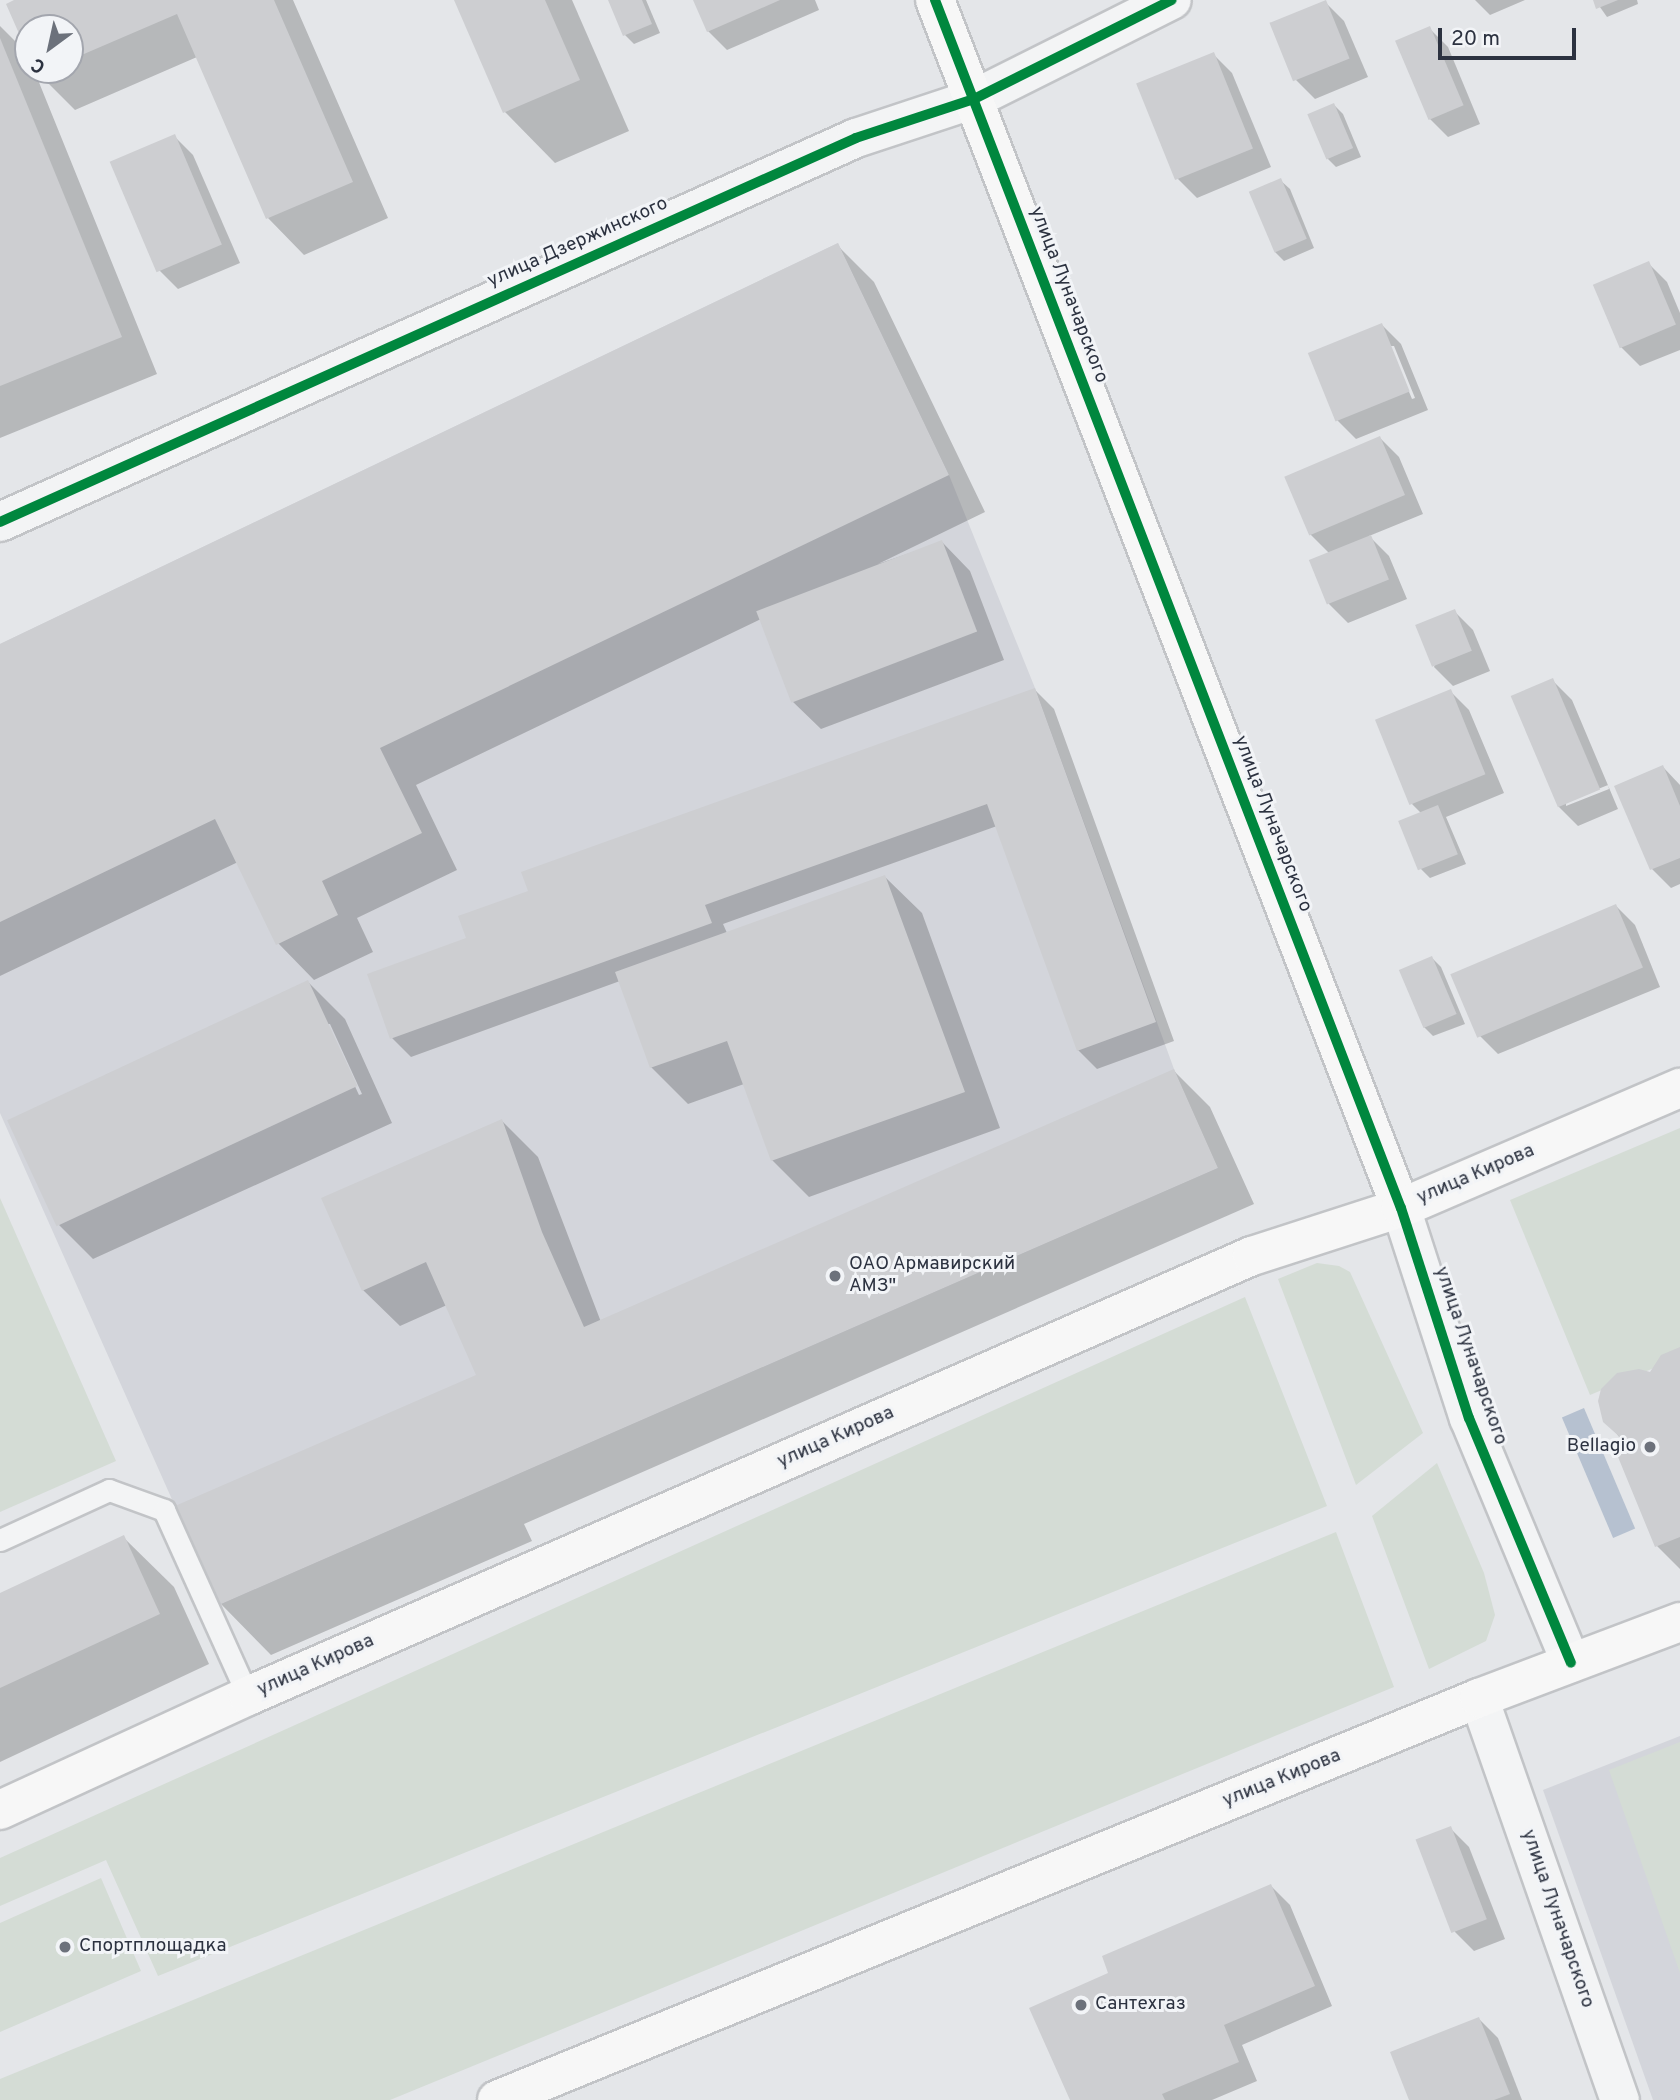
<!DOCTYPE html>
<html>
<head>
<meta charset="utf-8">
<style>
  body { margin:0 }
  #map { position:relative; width:1680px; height:2100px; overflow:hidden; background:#e4e6e9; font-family:Overpass,sans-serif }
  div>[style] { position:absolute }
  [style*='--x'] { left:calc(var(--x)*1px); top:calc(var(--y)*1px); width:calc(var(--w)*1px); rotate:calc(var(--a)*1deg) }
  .built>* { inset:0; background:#d3d5db }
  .green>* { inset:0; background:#d4dcd5 }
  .water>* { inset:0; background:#b6c1d0; transform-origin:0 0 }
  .shadow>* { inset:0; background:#0003 }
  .building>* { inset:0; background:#cdced1; transform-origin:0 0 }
  .roads { filter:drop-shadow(2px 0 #c2c4c7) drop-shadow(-2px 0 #c2c4c7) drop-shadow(0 2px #c2c4c7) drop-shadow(0 -2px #c2c4c7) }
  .lane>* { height:21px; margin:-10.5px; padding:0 10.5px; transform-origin:10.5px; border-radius:10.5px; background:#f3f4f5 }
  .street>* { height:38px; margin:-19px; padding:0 19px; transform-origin:19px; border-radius:19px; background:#f3f4f5 }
  .secondary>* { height:38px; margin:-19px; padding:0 19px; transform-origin:19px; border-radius:19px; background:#f7f7f7 }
  .primary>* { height:38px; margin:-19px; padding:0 19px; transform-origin:19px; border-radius:19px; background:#f7f7f7 }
  .cycleway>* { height:10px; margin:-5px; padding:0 5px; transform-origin:5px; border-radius:5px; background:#00873e }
  .dots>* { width:19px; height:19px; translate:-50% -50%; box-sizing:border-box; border:4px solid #f2f4f7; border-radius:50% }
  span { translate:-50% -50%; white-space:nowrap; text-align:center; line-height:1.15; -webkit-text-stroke:6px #f2f4f7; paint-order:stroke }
  .street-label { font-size:19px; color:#2c3240 }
  .poi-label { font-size:19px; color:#2c3240 }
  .left { translate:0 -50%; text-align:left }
  .right { translate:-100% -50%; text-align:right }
  .north { position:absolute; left:14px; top:14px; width:70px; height:70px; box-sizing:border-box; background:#f2f4f7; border:2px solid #a3a6ae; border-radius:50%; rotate:213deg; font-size:19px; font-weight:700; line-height:28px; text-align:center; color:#2c3240 }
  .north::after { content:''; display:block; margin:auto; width:24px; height:32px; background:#6c717b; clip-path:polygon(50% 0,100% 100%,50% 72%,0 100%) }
  .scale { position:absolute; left:1438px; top:28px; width:138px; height:32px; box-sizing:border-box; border:4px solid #2c3240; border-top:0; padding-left:9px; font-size:21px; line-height:24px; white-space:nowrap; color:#2c3240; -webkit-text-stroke:5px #f2f4f7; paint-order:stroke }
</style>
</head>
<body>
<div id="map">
  <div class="built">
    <i style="clip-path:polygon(838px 243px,949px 475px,1035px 688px,1174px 1069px,1218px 1168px,219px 1605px,0 1113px,0 644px)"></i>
    <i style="clip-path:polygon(1680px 1736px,1680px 2100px,1653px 2100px,1543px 1790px)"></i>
  </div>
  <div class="green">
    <i style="clip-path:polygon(1680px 1128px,1680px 1357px,1590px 1395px,1510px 1200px)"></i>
    <i style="clip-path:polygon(0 1198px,116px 1461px,0 1512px)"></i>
    <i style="clip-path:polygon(1317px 1263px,1339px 1266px,1350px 1272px,1423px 1433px,1356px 1485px,1278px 1279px)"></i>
    <i style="clip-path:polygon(1245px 1297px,1327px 1506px,158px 1976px,106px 1860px,0 1906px,0 1858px)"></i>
    <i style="clip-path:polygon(1437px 1463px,1484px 1573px,1495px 1615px,1486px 1641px,1429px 1669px,1372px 1516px)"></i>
    <i style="clip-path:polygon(1336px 1532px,1394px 1687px,390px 2100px,0 2100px,0 2079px)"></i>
    <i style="clip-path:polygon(1680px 1742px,1680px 1973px,1609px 1770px)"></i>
    <i style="clip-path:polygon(101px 1878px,141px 1971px,0 2032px,0 1923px)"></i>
  </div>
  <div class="water">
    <i style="left:1584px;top:1408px;width:131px;height:24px;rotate:67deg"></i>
  </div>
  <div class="shadow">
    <i style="clip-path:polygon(19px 0,293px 0,388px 218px,304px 255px,268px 218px,197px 57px,75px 110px,35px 70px,70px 70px,70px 28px,28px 28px,28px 49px)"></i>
    <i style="clip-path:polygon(456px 0,572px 0,629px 131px,555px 163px,505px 112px)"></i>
    <i style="clip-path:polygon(610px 0,646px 0,660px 33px,634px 44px,625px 35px)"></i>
    <i style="clip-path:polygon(694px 0,815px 0,819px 10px,727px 50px,708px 31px)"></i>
    <i style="clip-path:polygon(1475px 0,1525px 0,1490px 15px)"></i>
    <i style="clip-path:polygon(1595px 0,1637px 0,1638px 4px,1607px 17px)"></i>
    <i style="clip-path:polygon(1325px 2px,1344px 21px,1368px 77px,1315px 99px,1296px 80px)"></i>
    <i style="clip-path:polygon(0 26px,28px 54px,28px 70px,34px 70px,157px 374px,0 438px)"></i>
    <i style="clip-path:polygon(1429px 28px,1448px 47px,1480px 124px,1448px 137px,1429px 118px)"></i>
    <i style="clip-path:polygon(1213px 54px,1232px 73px,1271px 167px,1197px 198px,1178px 179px)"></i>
    <i style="clip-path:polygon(1334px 105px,1343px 114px,1361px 157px,1336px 167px,1327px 158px)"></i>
    <i style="clip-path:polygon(174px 136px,193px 155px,240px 263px,178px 289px,159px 270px)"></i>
    <i style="clip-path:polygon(1280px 180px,1290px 189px,1314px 248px,1284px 261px,1275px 252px)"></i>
    <i style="clip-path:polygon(837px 245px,874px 282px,985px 512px,878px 564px,942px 542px,970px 571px,1004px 660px,821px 729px,792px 701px,761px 619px,416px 785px,457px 870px,357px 918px,373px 952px,314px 980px,278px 943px,238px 862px,0 976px,0 646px)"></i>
    <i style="clip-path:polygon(1648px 263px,1667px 282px,1680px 313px,1680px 350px,1640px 366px,1621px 347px)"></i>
    <i style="clip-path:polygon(evenodd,1382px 325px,1401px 344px,1428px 410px,1356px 439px,1337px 420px,1382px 325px,1390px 346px,1394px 346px,1415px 398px,1412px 399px,1390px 346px)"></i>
    <i style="clip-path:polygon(1380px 438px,1399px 457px,1423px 514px,1369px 536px,1389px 556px,1407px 599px,1348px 623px,1329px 604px,1330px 554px,1310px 534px)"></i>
    <i style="clip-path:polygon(1454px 611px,1473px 630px,1490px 671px,1453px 686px,1434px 667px)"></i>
    <i style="clip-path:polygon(evenodd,1553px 681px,1572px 700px,1618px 809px,1578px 826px,1559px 807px,1553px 681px,1608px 785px,1609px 789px,1566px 806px,1566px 802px,1608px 785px)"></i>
    <i style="clip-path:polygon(1035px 690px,1054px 709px,1174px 1041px,1097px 1069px,1078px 1050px,997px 826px,723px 924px,727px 933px,885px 877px,922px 913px,1000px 1128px,809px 1197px,772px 1160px,744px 1084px,688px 1104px,651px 1067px,620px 981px,411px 1057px,392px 1038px,469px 939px,530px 892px)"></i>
    <i style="clip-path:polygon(1450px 691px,1469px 710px,1504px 793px,1446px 817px,1466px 864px,1430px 878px,1421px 869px,1422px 814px,1412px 804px)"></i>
    <i style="clip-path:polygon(1663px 767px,1680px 785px,1680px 884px,1671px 888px,1652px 869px)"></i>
    <i style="clip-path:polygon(1616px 906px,1635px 925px,1660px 987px,1498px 1054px,1479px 1035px)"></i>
    <i style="clip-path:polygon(1432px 958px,1441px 967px,1465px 1024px,1433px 1036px,1424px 1027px)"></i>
    <i style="clip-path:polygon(evenodd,308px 982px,345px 1019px,392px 1123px,93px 1259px,56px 1222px,308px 982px,326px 1024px,330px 1024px,362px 1094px,359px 1095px,326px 1024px)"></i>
    <i style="clip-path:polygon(1174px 1071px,1210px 1107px,1254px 1204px,524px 1524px,532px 1541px,271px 1655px,221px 1604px,178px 1507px,478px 1376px,447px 1305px,400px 1326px,363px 1290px,502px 1121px,538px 1157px,601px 1322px)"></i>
    <i style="clip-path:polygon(1680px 1349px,1680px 1569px,1657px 1546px,1622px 1441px,1601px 1412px)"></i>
    <i style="clip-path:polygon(123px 1537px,174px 1587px,209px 1664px,0 1762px,0 1594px)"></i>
    <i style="clip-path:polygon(1450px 1828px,1469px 1847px,1505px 1939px,1474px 1951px,1455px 1932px)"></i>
    <i style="clip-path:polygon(1271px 1886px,1290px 1905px,1332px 2006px,1242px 2045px,1257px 2081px,1212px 2100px,1073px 2100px,1116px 1983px)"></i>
    <i style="clip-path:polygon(1479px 2019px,1498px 2038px,1522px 2100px,1411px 2100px)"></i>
  </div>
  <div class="building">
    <i style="clip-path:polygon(14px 0,274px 0,353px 182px,266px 219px,177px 14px,70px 60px,70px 28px,28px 28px,28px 54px,6px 4px)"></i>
    <i style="clip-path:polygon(454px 0,545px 0,580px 80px,503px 113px)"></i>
    <i style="clip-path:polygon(608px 0,642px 0,652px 24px,623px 36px)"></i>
    <i style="clip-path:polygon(693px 0,780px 0,707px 32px)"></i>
    <i style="left:1326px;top:0;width:63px;height:61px;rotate:68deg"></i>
    <i style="clip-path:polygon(1593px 0,1618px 0,1596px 9px)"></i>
    <i style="left:1430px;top:26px;width:86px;height:38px;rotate:67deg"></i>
    <i style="clip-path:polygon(0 38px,122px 337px,0 386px)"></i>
    <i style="left:1214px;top:52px;width:104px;height:84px;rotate:68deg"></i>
    <i style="left:1334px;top:103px;width:49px;height:29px;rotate:67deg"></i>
    <i style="left:175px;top:134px;width:120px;height:71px;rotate:67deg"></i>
    <i style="left:1281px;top:178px;width:66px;height:35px;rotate:67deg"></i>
    <i style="clip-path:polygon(838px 243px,949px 475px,380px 748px,422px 833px,322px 881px,338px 915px,276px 945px,215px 819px,0 922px,0 644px)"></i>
    <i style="left:1649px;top:261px;width:69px;height:61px;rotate:67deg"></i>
    <i style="left:1382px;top:323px;width:74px;height:80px;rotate:68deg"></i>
    <i style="left:1380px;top:436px;width:64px;height:104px;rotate:67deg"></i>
    <i style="left:1371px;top:535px;width:48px;height:67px;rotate:68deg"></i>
    <i style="left:942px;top:540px;width:98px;height:199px;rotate:69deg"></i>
    <i style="left:1455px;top:609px;width:45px;height:43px;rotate:68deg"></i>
    <i style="left:1553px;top:678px;width:121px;height:46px;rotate:67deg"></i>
    <i style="clip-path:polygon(1035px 688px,1156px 1022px,1077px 1051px,987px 804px,705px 905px,712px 923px,390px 1039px,367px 974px,466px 938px,458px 916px,528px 891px,521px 872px)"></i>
    <i style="left:1451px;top:689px;width:92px;height:82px;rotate:68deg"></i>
    <i style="clip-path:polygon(1663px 765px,1680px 806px,1680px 858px,1650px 870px,1614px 786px)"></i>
    <i style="left:1438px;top:805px;width:53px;height:43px;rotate:68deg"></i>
    <i style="clip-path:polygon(885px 875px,965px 1092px,771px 1161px,727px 1041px,650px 1068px,615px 972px)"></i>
    <i style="left:1616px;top:904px;width:69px;height:180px;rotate:67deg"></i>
    <i style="left:1432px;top:956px;width:63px;height:36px;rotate:67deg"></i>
    <i style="left:308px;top:980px;width:117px;height:332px;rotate:65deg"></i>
    <i style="clip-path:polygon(1174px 1069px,1218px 1168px,219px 1605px,175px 1506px,476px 1375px,426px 1262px,362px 1291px,321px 1198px,502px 1119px,542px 1232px,584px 1327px)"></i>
    <i style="clip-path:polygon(1680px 1347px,1680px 1537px,1655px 1547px,1618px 1457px,1621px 1438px,1603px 1422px,1598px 1401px,1601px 1389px,1617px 1373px,1639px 1369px,1650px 1372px,1661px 1355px)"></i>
    <i style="clip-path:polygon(124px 1535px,160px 1614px,0 1688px,0 1593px)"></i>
    <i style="left:1451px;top:1826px;width:100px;height:38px;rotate:69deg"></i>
    <i style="clip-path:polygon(1271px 1884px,1315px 1986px,1224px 2025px,1239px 2062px,1162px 2094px,1165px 2100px,1070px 2100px,1029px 2008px,1108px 1973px,1102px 1956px)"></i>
    <i style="clip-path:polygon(1479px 2017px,1510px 2094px,1494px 2100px,1409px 2100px,1390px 2052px)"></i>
  </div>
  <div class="roads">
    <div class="lane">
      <i style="--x:0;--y:1540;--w:120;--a:-24.6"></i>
      <i style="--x:109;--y:1490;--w:59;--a:20"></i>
      <i style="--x:164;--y:1510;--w:204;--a:65.7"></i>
    </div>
    <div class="street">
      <i style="--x:0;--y:522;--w:938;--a:-24.16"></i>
      <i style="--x:856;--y:138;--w:124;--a:-18.3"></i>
      <i style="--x:974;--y:99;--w:221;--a:-26.6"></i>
      <i style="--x:1401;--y:1208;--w:221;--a:72.1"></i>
      <i style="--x:1469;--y:1418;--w:265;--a:67.4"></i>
      <i style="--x:1479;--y:1698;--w:426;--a:70.7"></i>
    </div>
    <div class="secondary">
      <i style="--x:935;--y:0;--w:1295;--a:68.91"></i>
    </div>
    <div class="primary">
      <i style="--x:0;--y:1810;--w:273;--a:-24.7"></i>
      <i style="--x:248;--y:1696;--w:1096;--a:-23.67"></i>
      <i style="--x:1252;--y:1256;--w:157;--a:-17.9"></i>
      <i style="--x:1401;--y:1208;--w:304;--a:-23.3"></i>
      <i style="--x:497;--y:2100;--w:1061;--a:-22.26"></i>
      <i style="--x:1479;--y:1698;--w:215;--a:-20.7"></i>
    </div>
  </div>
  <div class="cycleway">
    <i style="--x:935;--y:0;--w:1295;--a:68.91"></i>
    <i style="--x:1401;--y:1208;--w:221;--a:72.1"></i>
    <i style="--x:1469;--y:1418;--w:265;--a:67.4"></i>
    <i style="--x:0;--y:522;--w:938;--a:-24.16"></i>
    <i style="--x:856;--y:138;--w:124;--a:-18.3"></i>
    <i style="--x:974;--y:99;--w:221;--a:-26.6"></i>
  </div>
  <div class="dots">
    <i style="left:835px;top:1276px;background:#6c717b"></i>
    <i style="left:1650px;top:1447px;background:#6c717b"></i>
    <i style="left:65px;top:1947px;background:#6c717b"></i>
    <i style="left:1081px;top:2005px;background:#6c717b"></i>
  </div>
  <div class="street-label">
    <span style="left:578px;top:243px;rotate:-24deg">улица Дзержинского</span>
    <span style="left:1068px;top:295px;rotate:69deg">улица Луначарского</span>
    <span style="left:1272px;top:824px;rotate:69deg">улица Луначарского</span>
    <span style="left:1476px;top:1175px;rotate:-23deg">улица Кирова</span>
    <span style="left:1470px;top:1356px;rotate:71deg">улица Луначарского</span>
    <span style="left:836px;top:1438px;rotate:-24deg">улица Кирова</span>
    <span style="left:316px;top:1666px;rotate:-24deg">улица Кирова</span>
    <span style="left:1282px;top:1779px;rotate:-22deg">улица Кирова</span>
    <span style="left:1557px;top:1919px;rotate:71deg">улица Луначарского</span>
  </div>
  <div class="poi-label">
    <span class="left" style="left:849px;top:1276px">ОАО Армавирский<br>АМЗ"</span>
    <span class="right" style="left:1636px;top:1447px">Bellagio</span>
    <span class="left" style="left:79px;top:1947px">Спортплощадка</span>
    <span class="left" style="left:1095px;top:2005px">Сантехгаз</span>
  </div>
  <div class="north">С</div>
  <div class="scale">20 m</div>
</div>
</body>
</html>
